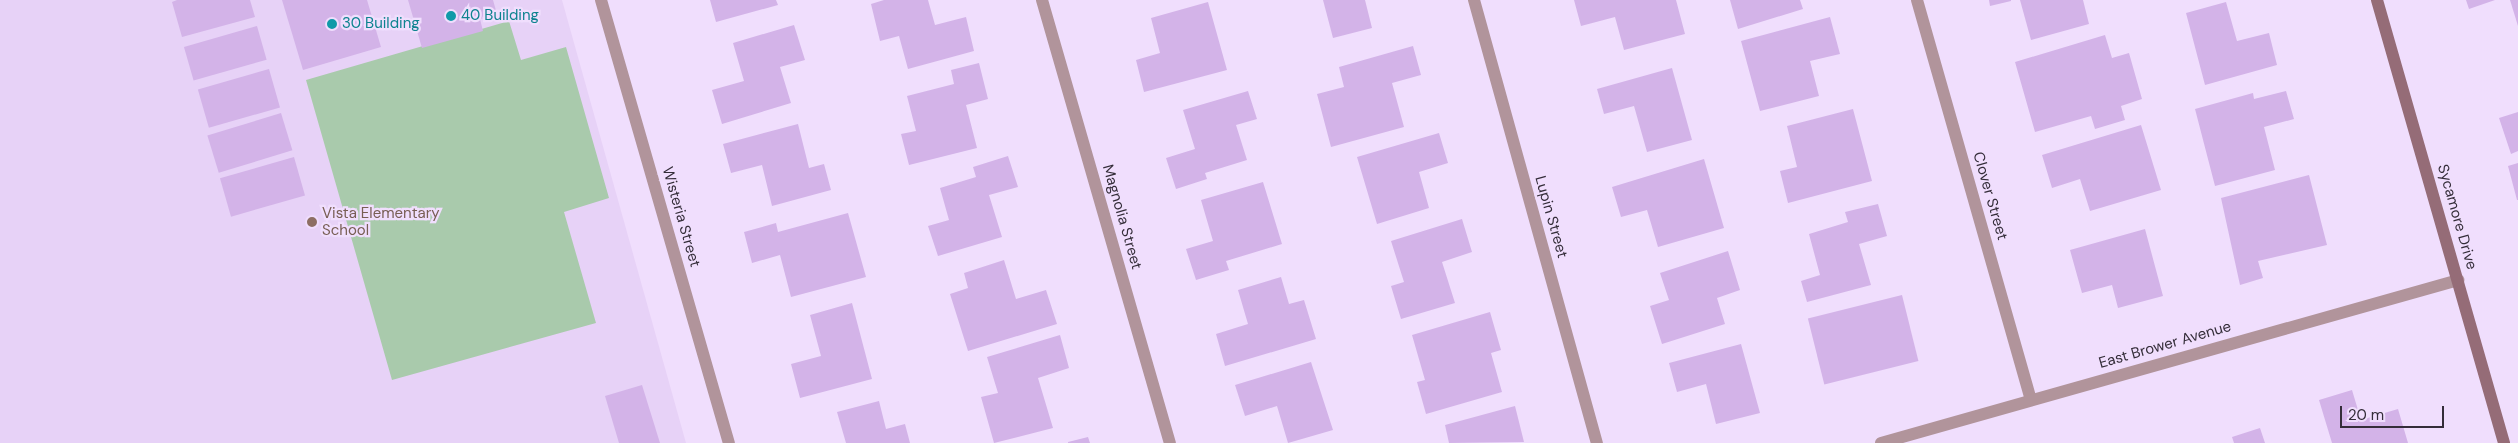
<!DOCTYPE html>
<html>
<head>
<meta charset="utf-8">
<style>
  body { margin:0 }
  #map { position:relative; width:2518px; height:443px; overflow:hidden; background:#f0defd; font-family:"DM Sans",sans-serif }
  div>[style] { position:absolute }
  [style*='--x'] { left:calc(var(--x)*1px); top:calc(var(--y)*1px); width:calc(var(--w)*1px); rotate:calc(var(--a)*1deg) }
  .built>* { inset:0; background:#e7d2f7 }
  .green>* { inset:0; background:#a9caac }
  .building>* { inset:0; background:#d3b3e8; transform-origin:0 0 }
  .street>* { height:12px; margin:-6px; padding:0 6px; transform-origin:6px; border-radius:6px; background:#b1949b }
  .secondary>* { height:12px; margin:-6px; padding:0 6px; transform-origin:6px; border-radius:6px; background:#956c77 }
  .dots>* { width:14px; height:14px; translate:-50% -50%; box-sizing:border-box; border:2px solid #f0defd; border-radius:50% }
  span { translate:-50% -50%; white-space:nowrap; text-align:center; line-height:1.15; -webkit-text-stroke:4.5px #f0defd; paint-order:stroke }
  .culture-label { font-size:15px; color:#0d838f }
  .left { translate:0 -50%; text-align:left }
  .street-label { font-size:15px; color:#342d39 }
  .education-label { font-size:15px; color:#785e54 }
  .scale { position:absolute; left:2340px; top:406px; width:104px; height:22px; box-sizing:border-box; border:2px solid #342d39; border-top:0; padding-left:6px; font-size:15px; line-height:18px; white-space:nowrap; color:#342d39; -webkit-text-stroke:4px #f0defd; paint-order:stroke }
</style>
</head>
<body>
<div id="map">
  <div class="built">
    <i style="clip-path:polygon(0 0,562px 0,686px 443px,0 443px)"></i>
  </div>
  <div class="green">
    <i style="clip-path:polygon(509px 21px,521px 60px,566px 47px,609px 198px,564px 212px,596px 323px,392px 380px,306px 80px)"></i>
  </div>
  <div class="building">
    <i style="clip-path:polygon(177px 0,250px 0,255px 17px,182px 37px,172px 2px)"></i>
    <i style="clip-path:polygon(282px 0,367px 0,381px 47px,303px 70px)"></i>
    <i style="clip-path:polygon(408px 0,493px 0,497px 14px,480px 19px,483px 31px,422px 48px)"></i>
    <i style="clip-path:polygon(710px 0,776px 0,778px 5px,716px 22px)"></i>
    <i style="clip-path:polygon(884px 0,928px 0,935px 25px,966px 17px,974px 51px,908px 69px,899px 36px,880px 41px,871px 4px)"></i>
    <i style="clip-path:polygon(1323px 0,1365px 0,1372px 28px,1333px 38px)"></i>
    <i style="clip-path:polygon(1574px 0,1676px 0,1685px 34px,1624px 50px,1615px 17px,1581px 26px)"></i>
    <i style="clip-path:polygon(1730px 0,1800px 0,1803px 9px,1738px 29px)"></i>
    <i style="clip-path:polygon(1989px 0,2011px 0,2011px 1px,1990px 6px)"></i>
    <i style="clip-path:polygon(2020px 0,2083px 0,2089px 24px,2031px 40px)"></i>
    <i style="clip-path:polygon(2466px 0,2495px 0,2469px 9px)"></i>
    <i style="clip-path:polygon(2510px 0,2518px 0,2518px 26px)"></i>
    <i style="clip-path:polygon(1208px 2px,1227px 70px,1144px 92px,1136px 60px,1160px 53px,1151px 18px)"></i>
    <i style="clip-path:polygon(2226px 2px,2237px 41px,2269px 33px,2277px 65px,2205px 85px,2186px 13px)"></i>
    <i style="clip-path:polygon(1830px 17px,1840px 54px,1810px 61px,1819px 96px,1760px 111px,1741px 41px)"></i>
    <i style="clip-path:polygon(794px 25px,805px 60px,780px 67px,791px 103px,722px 124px,712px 90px,744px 81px,733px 43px)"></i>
    <i style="left:257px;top:26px;width:35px;height:76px;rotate:74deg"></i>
    <i style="clip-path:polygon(2105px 35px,2112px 58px,2129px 53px,2142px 99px,2121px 106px,2125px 120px,2095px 129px,2091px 116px,2035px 132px,2015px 62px)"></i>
    <i style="clip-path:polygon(1413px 46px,1421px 75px,1392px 83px,1404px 127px,1331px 147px,1317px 94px,1344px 87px,1339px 67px)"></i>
    <i style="clip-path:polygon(979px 63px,988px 99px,966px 105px,977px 148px,909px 165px,901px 134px,916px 131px,907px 96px,954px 84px,951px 70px)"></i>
    <i style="clip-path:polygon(1672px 68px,1692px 140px,1647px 152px,1634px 106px,1604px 114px,1597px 89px)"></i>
    <i style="left:269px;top:69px;width:40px;height:74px;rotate:74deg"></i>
    <i style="clip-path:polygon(1248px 91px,1257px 119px,1236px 125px,1247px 160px,1205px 173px,1207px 179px,1176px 189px,1166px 158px,1195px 149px,1183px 110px)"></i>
    <i style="clip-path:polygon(2286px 91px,2294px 119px,2264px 127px,2275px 170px,2215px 186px,2195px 109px,2253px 93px,2254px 99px)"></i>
    <i style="clip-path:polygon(1853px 109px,1872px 181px,1788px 203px,1780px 171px,1797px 167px,1787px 126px)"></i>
    <i style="clip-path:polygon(2518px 112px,2518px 151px,2511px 154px,2499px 118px)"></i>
    <i style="left:281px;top:113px;width:39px;height:77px;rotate:73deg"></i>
    <i style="clip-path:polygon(798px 124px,809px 168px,824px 164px,831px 190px,772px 206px,762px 165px,731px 173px,723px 144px)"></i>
    <i style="clip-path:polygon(2141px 125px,2161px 190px,2090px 211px,2080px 179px,2052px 188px,2042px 155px)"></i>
    <i style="clip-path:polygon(1439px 133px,1448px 163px,1419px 172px,1429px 208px,1377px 224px,1357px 157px)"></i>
    <i style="clip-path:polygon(1008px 156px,1018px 187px,989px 195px,1002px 237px,938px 256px,928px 226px,949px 220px,940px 188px,976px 177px,973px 167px)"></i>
    <i style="left:294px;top:157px;width:40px;height:77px;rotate:74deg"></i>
    <i style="clip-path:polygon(1704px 159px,1724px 228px,1658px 247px,1647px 210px,1621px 217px,1612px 187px)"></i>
    <i style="clip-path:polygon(2518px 163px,2518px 200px,2517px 200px,2508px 166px)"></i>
    <i style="clip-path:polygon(2309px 175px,2327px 245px,2258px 261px,2263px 278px,2240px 285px,2221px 198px)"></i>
    <i style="clip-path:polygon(1263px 182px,1282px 244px,1226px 261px,1229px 270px,1196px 280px,1186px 249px,1213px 241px,1201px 200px)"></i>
    <i style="clip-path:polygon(1878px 204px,1887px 236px,1859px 244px,1871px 285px,1807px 302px,1801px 281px,1820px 275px,1809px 234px,1848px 222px,1845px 212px)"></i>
    <i style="clip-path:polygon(848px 213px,866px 277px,791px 297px,780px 255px,752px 263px,744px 232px,776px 223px,778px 232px)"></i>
    <i style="clip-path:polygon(1462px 219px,1472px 252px,1442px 262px,1455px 303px,1401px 319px,1391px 286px,1404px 282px,1391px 241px)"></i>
    <i style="clip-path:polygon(2145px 229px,2163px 296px,2118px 308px,2112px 285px,2082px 293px,2070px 250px)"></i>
    <i style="clip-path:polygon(1728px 251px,1740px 290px,1717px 298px,1725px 324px,1662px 344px,1650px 306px,1669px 300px,1660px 273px)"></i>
    <i style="clip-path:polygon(1004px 260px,1016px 299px,1046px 290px,1057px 324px,968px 351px,950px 294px,968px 288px,964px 273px)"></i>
    <i style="clip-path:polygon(1281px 277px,1289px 304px,1304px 300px,1316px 339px,1225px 366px,1216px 334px,1248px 324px,1238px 290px)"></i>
    <i style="left:1902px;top:295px;width:68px;height:97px;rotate:76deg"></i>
    <i style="clip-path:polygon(852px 303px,872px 379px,800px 398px,791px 364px,821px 356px,810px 315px)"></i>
    <i style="clip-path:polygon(1490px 312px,1501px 350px,1491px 353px,1502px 392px,1426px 414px,1417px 382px,1425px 380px,1412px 335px)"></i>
    <i style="clip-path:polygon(1060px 335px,1069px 368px,1038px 378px,1053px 428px,994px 443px,981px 397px,998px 393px,987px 357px)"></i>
    <i style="clip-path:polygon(1741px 344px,1760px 413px,1716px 424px,1706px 384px,1677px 392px,1669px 363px)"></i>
    <i style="clip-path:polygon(1311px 362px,1333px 430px,1288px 443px,1277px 406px,1245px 416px,1235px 385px)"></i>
    <i style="clip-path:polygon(642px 385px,660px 443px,619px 443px,605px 396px)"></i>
    <i style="clip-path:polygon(2352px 390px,2361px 420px,2398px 409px,2408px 443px,2332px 443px,2319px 400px)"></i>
    <i style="clip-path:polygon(879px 401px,886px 429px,905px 424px,910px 443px,846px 443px,837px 412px)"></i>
    <i style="clip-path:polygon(1515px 406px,1524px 442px,1449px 443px,1445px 425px)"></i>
    <i style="clip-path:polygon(2260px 428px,2265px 443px,2234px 443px,2232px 437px)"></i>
    <i style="clip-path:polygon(1088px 437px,1090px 443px,1068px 443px,1068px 442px)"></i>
  </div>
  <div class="street">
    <i style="--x:601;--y:0;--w:461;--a:73.9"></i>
    <i style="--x:1042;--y:0;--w:461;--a:73.9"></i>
    <i style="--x:1474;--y:0;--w:460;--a:74.5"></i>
    <i style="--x:1917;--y:0;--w:416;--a:74.1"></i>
    <i style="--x:1881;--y:443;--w:600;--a:-15.77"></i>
  </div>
  <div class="secondary">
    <i style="--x:2377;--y:0;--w:461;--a:74"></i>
  </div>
  <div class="dots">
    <i style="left:451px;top:16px;background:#0f9aa8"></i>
    <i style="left:332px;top:24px;background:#0f9aa8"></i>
    <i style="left:312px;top:222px;background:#8d6e63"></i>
  </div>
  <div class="culture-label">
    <span class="left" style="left:461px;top:16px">40 Building</span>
    <span class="left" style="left:342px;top:24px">30 Building</span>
  </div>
  <div class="street-label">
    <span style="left:1990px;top:196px;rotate:74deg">Clover Street</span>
    <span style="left:681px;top:217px;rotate:74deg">Wisteria Street</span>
    <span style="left:1122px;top:217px;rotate:74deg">Magnolia Street</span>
    <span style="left:1551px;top:217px;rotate:74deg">Lupin Street</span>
    <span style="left:2457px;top:217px;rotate:74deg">Sycamore Drive</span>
    <span style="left:2165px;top:345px;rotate:-16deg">East Brower Avenue</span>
  </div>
  <div class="education-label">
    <span class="left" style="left:322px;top:222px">Vista Elementary<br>School</span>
  </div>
  <div class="scale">20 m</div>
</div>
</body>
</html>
